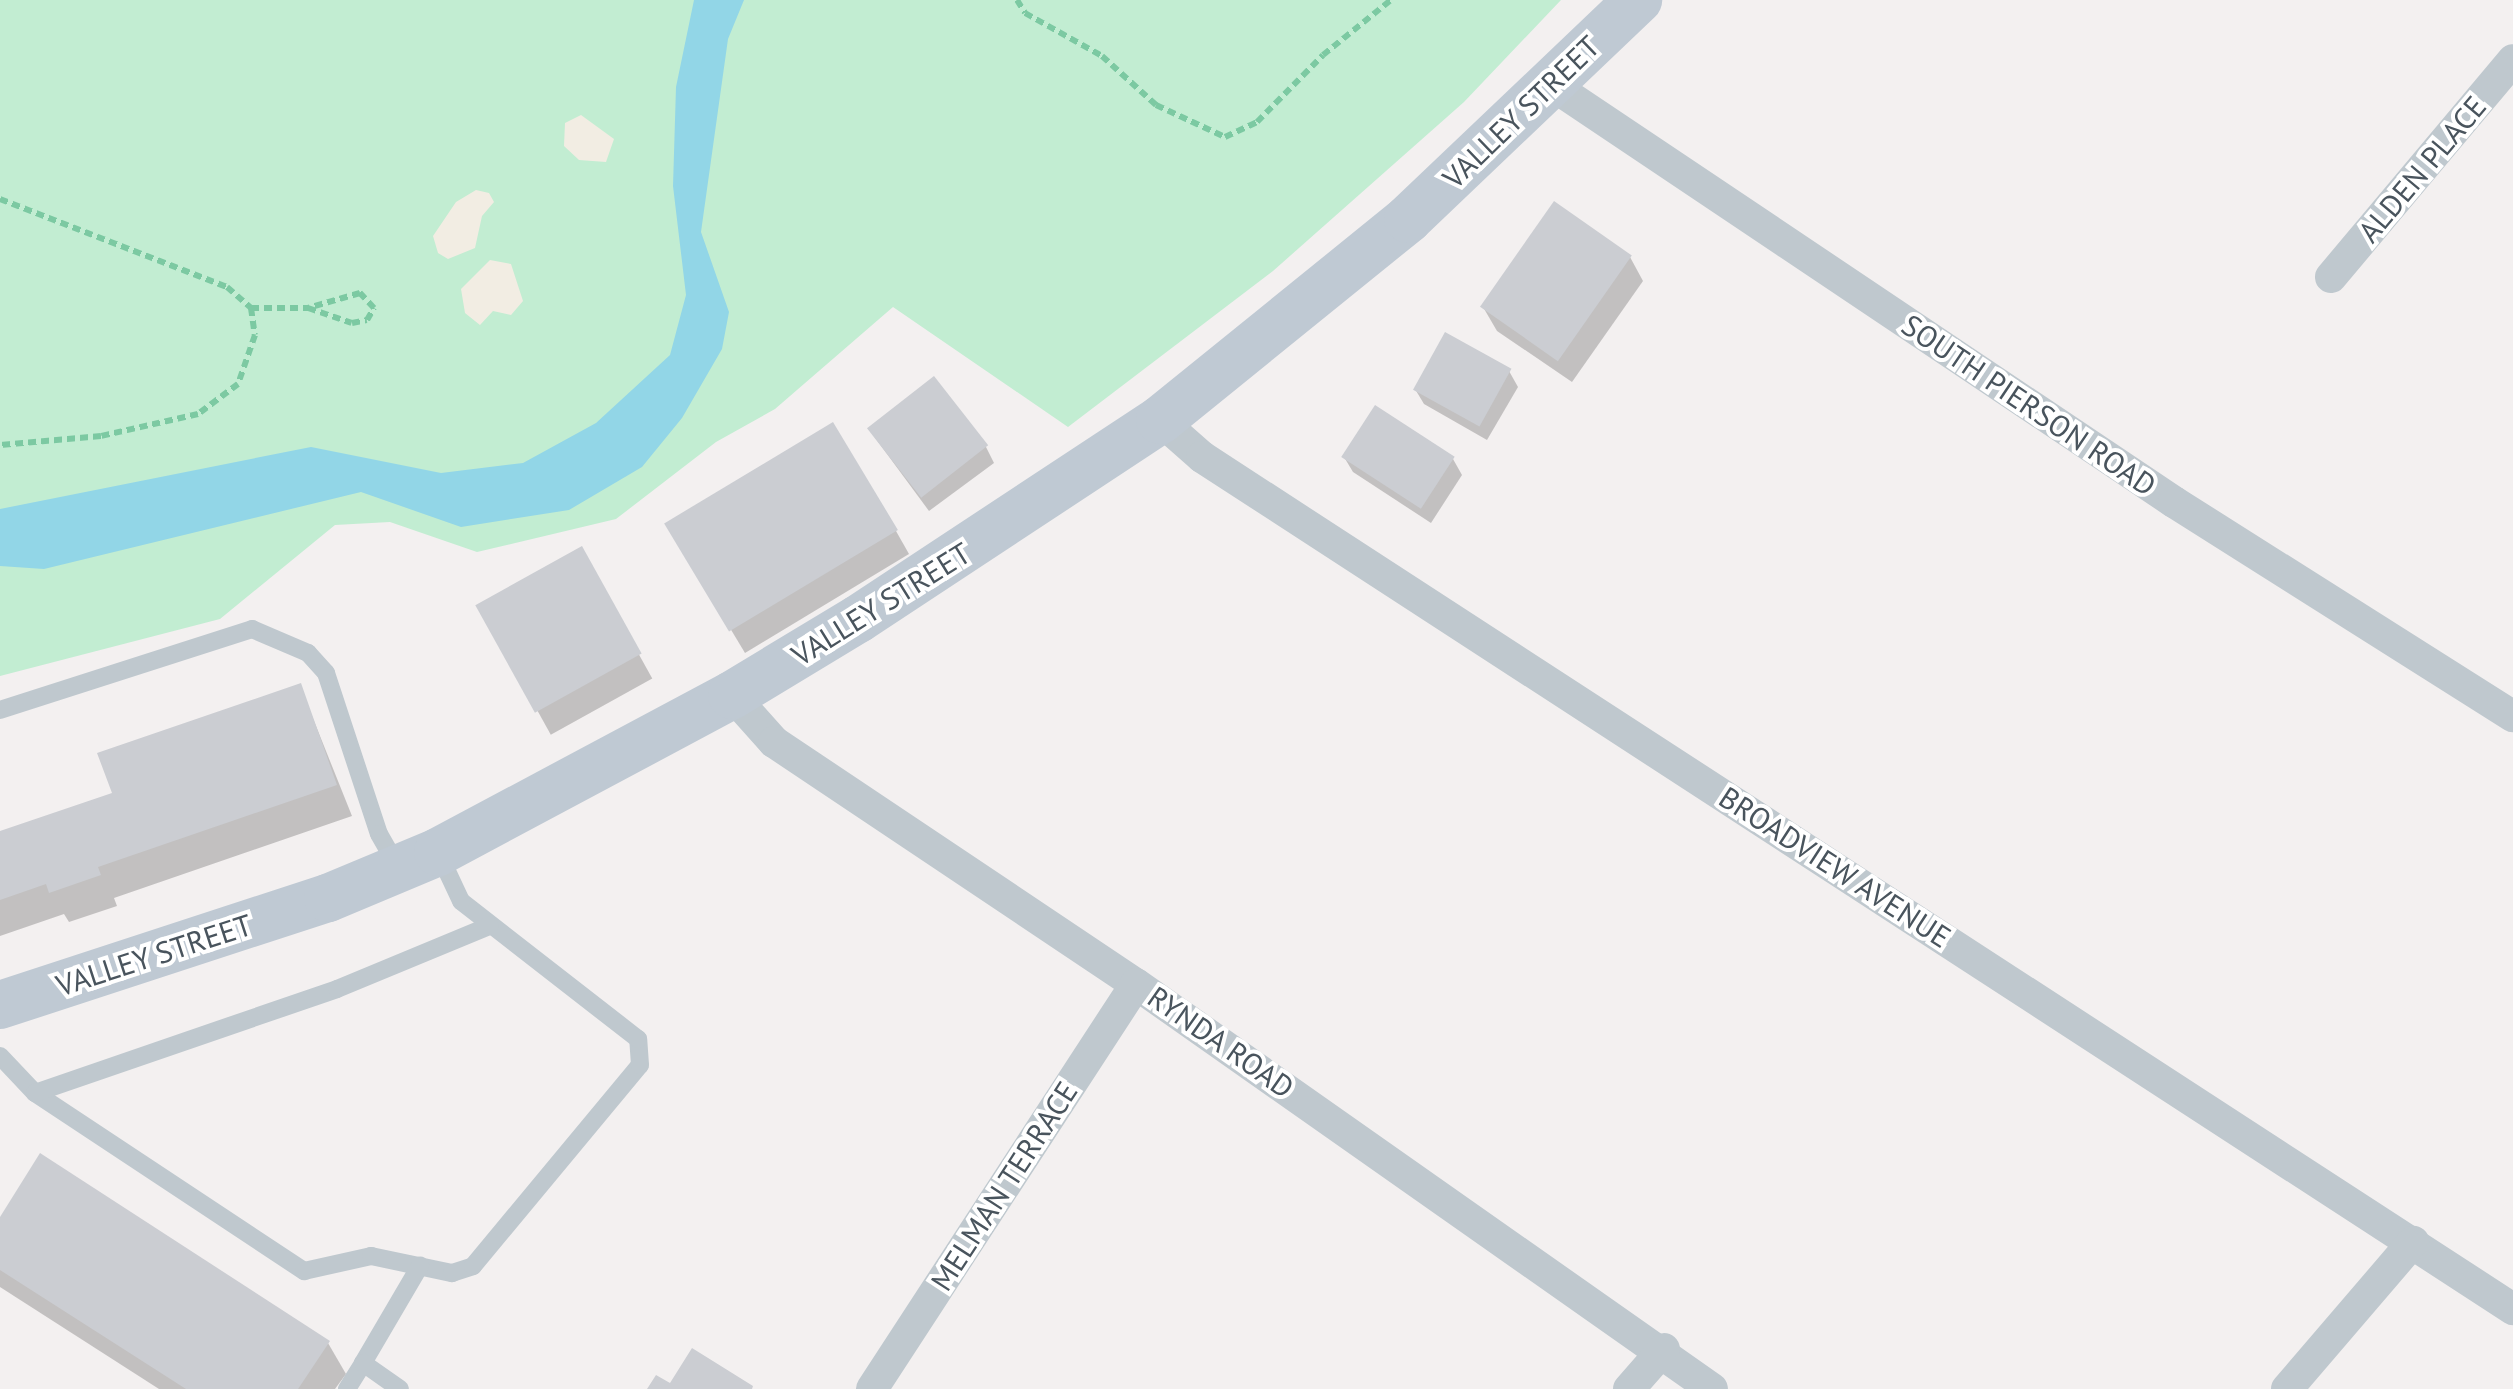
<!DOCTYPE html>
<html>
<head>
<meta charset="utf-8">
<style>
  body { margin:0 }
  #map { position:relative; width:2513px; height:1389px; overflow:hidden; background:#f3f0f0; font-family:"PT Sans",sans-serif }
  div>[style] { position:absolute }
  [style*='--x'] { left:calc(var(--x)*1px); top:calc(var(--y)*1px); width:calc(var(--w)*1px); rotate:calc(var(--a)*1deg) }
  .green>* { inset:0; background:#c2edd2 }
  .sand>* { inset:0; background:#f2ede3 }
  .water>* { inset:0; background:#92d6e7 }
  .shadow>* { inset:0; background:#0003; transform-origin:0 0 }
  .building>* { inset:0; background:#cbcdd2; transform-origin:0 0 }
  .path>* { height:6px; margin-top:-3px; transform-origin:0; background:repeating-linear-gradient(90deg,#7cc9a2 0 8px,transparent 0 13px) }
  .lane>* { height:18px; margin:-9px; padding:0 9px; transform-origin:9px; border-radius:9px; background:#bfc8ce }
  .street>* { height:32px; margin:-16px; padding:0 16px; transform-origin:16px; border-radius:16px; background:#bfc8ce }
  .secondary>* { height:48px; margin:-24px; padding:0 24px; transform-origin:24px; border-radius:24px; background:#bfc9d3 }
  span { translate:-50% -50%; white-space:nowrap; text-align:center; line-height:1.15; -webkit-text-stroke:8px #fff; paint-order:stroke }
  .street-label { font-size:30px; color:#49545d }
</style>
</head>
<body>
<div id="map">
  <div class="green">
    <i style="clip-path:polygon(0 0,1561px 0,1464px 102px,1273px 271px,1068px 427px,893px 307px,775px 409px,716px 442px,616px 519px,477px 552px,390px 522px,335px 525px,220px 619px,0 676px)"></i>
  </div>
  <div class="sand">
    <i style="clip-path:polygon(581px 115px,614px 139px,606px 162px,579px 160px,564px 146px,565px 123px)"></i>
    <i style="clip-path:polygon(476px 190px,489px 193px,494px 202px,482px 216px,475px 248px,448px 259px,438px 253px,433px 236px,456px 202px)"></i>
    <i style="clip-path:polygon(490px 260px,511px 264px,523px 301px,511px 315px,493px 311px,480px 325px,465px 313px,461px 289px)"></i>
  </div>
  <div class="water">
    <i style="clip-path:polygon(694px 0,744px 0,728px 39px,701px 232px,729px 312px,722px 349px,682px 418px,642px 467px,569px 510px,461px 527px,361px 492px,44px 569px,0 566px,0 509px,311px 447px,441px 473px,523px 463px,596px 423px,670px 355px,686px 295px,673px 186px,676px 87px)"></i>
  </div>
  <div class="shadow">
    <i style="clip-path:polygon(1630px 257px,1643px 281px,1572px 382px,1497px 331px,1483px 307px)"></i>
    <i style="clip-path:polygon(1509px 371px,1518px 387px,1487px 440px,1424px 404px,1415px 389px)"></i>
    <i style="clip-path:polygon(873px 435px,986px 447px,994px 463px,929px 511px)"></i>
    <i style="clip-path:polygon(1344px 457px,1453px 459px,1462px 475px,1431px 523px,1353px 472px)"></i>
    <i style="clip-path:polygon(668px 525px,896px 531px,909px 554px,745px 653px)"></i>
    <i style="left:581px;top:550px;width:147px;height:116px;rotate:61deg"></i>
    <i style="clip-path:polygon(300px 686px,352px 816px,114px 898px,117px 906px,69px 922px,64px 914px,0 936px,0 834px,115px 794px)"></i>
    <i style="clip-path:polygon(0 1221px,328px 1343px,346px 1374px,335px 1389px,159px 1389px,0 1287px)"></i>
  </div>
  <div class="building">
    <i style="left:1554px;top:201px;width:95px;height:129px;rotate:35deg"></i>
    <i style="left:1445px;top:332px;width:76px;height:66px;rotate:29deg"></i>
    <i style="left:934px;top:376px;width:88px;height:85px;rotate:52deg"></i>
    <i style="left:1375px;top:405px;width:95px;height:62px;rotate:33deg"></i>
    <i style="left:833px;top:422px;width:126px;height:197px;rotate:59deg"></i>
    <i style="left:582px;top:546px;width:123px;height:122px;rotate:61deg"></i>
    <i style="clip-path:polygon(301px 683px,337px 785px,98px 867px,101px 875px,49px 893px,46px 884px,0 900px,0 831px,112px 793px,97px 753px)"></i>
    <i style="clip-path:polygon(40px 1153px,330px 1341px,298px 1389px,186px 1389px,0 1270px,0 1217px)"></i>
    <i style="clip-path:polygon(692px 1348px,753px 1386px,752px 1389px,647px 1389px,656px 1375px,670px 1383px)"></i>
  </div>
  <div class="path">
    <i style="--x:1017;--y:0;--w:15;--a:58"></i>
    <i style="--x:1025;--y:13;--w:88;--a:29.2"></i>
    <i style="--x:1102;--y:56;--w:73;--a:42.2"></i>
    <i style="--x:1156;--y:105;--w:76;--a:24.9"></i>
    <i style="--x:1225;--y:137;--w:35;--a:-25"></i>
    <i style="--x:1257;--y:122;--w:94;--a:-45.4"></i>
    <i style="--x:1323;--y:55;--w:87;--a:-39"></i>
    <i style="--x:0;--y:199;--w:243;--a:21.2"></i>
    <i style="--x:227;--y:287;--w:32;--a:41"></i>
    <i style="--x:251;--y:308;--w:27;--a:82"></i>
    <i style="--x:255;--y:335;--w:52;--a:109.1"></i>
    <i style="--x:238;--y:384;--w:50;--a:143.1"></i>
    <i style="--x:198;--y:414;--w:99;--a:167.2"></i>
    <i style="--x:101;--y:436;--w:101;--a:174.9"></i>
    <i style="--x:251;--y:308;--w:57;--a:0"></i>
    <i style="--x:308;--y:308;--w:46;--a:18.8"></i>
    <i style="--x:352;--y:323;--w:15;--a:-11"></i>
    <i style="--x:367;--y:320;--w:14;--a:-60"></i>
    <i style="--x:374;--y:308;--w:21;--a:-133"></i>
    <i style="--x:360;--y:293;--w:54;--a:163.9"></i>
  </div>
  <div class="lane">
    <i style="--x:0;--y:710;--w:265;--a:-17.8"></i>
    <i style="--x:252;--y:629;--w:61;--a:23.2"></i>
    <i style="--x:308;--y:653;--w:27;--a:48"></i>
    <i style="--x:326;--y:673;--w:169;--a:71.8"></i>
    <i style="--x:379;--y:834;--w:40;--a:60.3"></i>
    <i style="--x:0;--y:1056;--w:51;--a:46.6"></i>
    <i style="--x:35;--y:1093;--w:323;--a:33.5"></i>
    <i style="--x:304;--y:1271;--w:69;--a:-12.6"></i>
    <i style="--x:371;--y:1256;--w:83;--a:11.9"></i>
    <i style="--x:452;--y:1273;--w:22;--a:-18"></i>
    <i style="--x:473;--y:1266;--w:261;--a:-50.3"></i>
    <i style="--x:640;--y:1065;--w:26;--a:-94"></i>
    <i style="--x:638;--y:1039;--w:224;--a:-142.1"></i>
    <i style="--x:461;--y:901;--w:54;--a:-115.1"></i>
    <i style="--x:35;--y:1093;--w:319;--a:-19"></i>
    <i style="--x:337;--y:989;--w:165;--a:-22.5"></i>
    <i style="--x:363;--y:1363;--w:113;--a:-59.6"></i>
    <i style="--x:347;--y:1389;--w:31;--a:-58"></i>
    <i style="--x:363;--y:1363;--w:45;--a:35.1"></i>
  </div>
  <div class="street">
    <i style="--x:1552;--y:85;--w:749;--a:33.84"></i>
    <i style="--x:2174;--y:502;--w:401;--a:32.3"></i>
    <i style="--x:2331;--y:277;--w:283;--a:-50"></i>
    <i style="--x:1160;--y:420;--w:56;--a:41.4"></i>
    <i style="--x:1202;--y:457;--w:1564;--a:33.02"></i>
    <i style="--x:732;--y:695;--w:63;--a:48.2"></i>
    <i style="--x:774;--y:742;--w:435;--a:33.8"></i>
    <i style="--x:1136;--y:984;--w:704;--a:35.11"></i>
    <i style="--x:872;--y:1389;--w:483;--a:-56.9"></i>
    <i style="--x:1629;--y:1389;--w:53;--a:-48.8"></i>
    <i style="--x:2287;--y:1389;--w:194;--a:-49.4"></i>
  </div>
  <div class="secondary">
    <i style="--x:0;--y:1005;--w:345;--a:-18.1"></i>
    <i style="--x:328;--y:898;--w:119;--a:-22.7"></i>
    <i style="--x:438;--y:852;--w:333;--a:-28.1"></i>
    <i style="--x:732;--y:695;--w:147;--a:-31.1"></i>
    <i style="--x:858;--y:619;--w:362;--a:-33.4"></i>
    <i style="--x:1160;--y:420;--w:319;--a:-39"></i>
    <i style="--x:1408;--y:219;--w:318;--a:-43.6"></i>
  </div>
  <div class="street-label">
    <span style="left:1521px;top:112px;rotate:-44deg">VALLEY STREET</span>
    <span style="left:2422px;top:169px;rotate:-50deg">ALDEN PLACE</span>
    <span style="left:2029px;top:405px;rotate:34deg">SOUTH PIERSON ROAD</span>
    <span style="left:881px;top:604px;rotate:-32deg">VALLEY STREET</span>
    <span style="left:1835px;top:867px;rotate:33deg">BROADVIEW AVENUE</span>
    <span style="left:154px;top:955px;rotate:-18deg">VALLEY STREET</span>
    <span style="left:1221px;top:1042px;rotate:35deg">RYNDA ROAD</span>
    <span style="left:1004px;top:1186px;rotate:-57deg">MELMAN TERRACE</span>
  </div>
</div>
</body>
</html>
